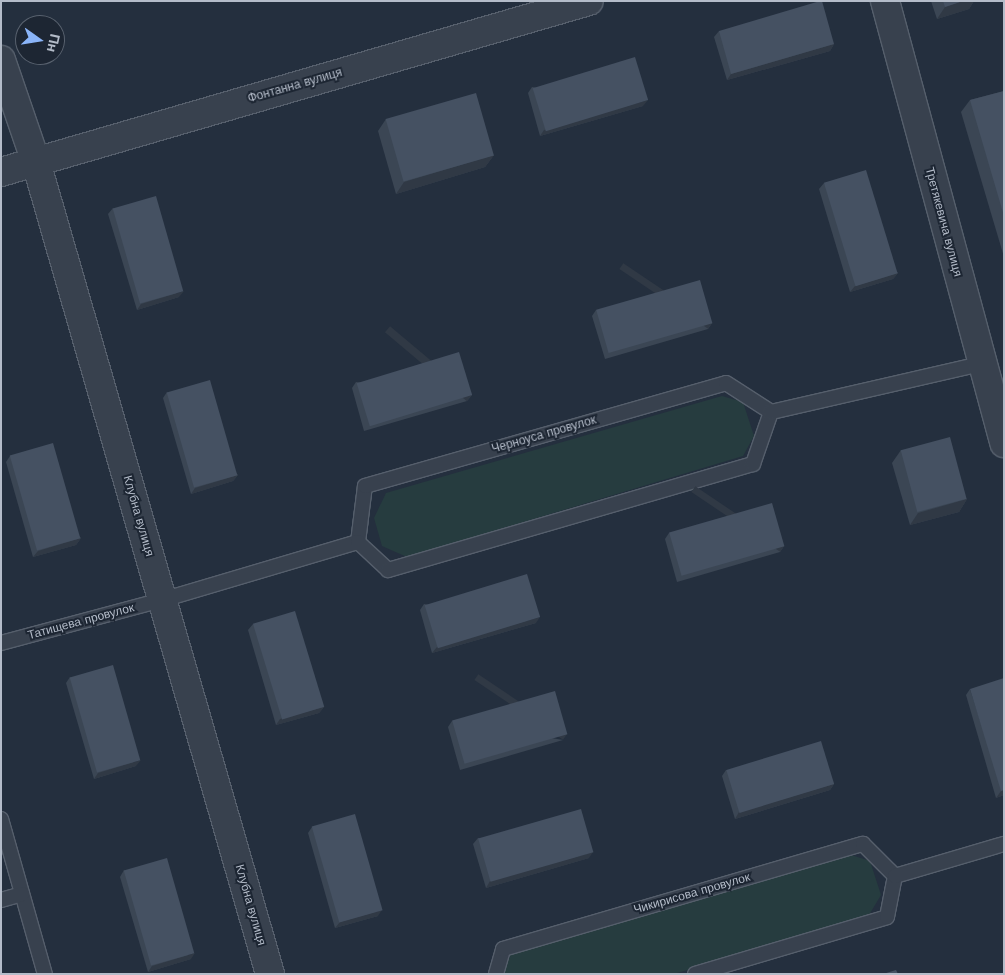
<!DOCTYPE html>
<html>
<head>
<meta charset="utf-8">
<style>
  body { margin:0 }
  #map { position:relative; width:1005px; height:975px; overflow:hidden; background:#242f3e; font-family:"Work Sans",sans-serif }
  div>[style] { position:absolute }
  [style*='--x'] { left:calc(var(--x)*1px); top:calc(var(--y)*1px); width:calc(var(--w)*1px); rotate:calc(var(--a)*1deg) }
  .green>* { inset:0; background:#263c3f }
  .roads { filter:drop-shadow(1px 0 #565f6c) drop-shadow(-1px 0 #565f6c) drop-shadow(0 1px #565f6c) drop-shadow(0 -1px #565f6c) }
  .service>* { height:14px; margin:-7px; padding:0 7px; transform-origin:7px; border-radius:7px; background:#38414e }
  .minor>* { height:28px; margin:-14px; padding:0 14px; transform-origin:14px; border-radius:14px; background:#38414e }
  .wall>* { inset:0; background:#3b4654 }
  .shaded-wall>* { inset:0; background:#303945; transform-origin:0 0 }
  .building>* { inset:0; background:#455162; transform-origin:0 0 }
  span { translate:-50% -50%; white-space:nowrap; text-align:center; line-height:1.15; -webkit-text-stroke:4px #1d2633; paint-order:stroke }
  .street-label { font-size:12px; color:#b4bcc9 }
  .frame { position:absolute; inset:0; border:2px solid #b4bcc9; pointer-events:none }
  .north { position:absolute; left:15px; top:15px; width:50px; height:50px; box-sizing:border-box; background:#1d2633; border:1px solid #59626f; border-radius:50%; rotate:103deg; font-size:14px; font-weight:700; line-height:20px; text-align:center; color:#b4bcc9 }
  .north::after { content:''; display:block; margin:auto; width:18px; height:22px; background:#8ab4f8; clip-path:polygon(50% 0,100% 100%,50% 72%,0 100%) }
</style>
</head>
<body>
<div id="map">
  <div class="green">
    <i style="clip-path:polygon(722px 396px,743px 402px,754px 436px,743px 456px,407px 557px,382px 546px,374px 518px,386px 493px)"></i>
    <i style="clip-path:polygon(848px 854px,870px 861px,881px 895px,869px 915px,674px 974px,502px 974px,512px 952px)"></i>
  </div>
  <div class="roads">
    <div class="service">
      <i style="--x:358;--y:542;--w:56;--a:-82.9"></i>
      <i style="--x:365;--y:486;--w:375;--a:-15.9"></i>
      <i style="--x:726;--y:383;--w:54;--a:32.8"></i>
      <i style="--x:1;--y:643;--w:167;--a:-15"></i>
      <i style="--x:162;--y:600;--w:204;--a:-16.5"></i>
      <i style="--x:358;--y:542;--w:41;--a:43"></i>
      <i style="--x:388;--y:570;--w:380;--a:-16.2"></i>
      <i style="--x:753;--y:464;--w:55;--a:-70.9"></i>
      <i style="--x:771;--y:412;--w:215;--a:-12.9"></i>
      <i style="--x:1;--y:819;--w:161;--a:74.2"></i>
      <i style="--x:1;--y:900;--w:22;--a:-16"></i>
      <i style="--x:496;--y:974;--w:26;--a:-74"></i>
      <i style="--x:503;--y:949;--w:375;--a:-16.3"></i>
      <i style="--x:863;--y:844;--w:45;--a:45"></i>
      <i style="--x:695;--y:974;--w:200;--a:-16.5"></i>
      <i style="--x:887;--y:917;--w:42;--a:-79"></i>
      <i style="--x:895;--y:876;--w:114;--a:-16.4"></i>
    </div>
    <div class="minor">
      <i style="--x:885;--y:1;--w:458;--a:74.9"></i>
      <i style="--x:1;--y:60;--w:108;--a:71.1"></i>
      <i style="--x:36;--y:162;--w:845;--a:73.92"></i>
      <i style="--x:1;--y:172;--w:612;--a:-16.22"></i>
    </div>
  </div>
  <div class="wall">
    <i style="clip-path:polygon(931px 1px,974px 1px,969px 9px,937px 19px)"></i>
    <i style="clip-path:polygon(719px 31px,834px 44px,830px 51px,727px 80px,714px 37px)"></i>
    <i style="clip-path:polygon(532px 87px,643px 106px,540px 136px,528px 93px)"></i>
    <i style="clip-path:polygon(1004px 91px,1004px 257px,961px 112px,970px 100px)"></i>
    <i style="clip-path:polygon(386px 119px,494px 155px,485px 167px,396px 194px,378px 131px)"></i>
    <i style="clip-path:polygon(824px 183px,898px 273px,893px 279px,850px 292px,819px 189px)"></i>
    <i style="clip-path:polygon(113px 208px,179px 297px,137px 310px,108px 214px)"></i>
    <i style="clip-path:polygon(596px 310px,712px 323px,708px 329px,605px 359px,592px 316px)"></i>
    <i style="clip-path:polygon(356px 382px,472px 395px,467px 401px,364px 431px,352px 388px)"></i>
    <i style="clip-path:polygon(167px 392px,238px 475px,233px 481px,191px 494px,163px 398px)"></i>
    <i style="clip-path:polygon(901px 450px,967px 499px,959px 512px,910px 525px,892px 463px)"></i>
    <i style="clip-path:polygon(10px 456px,81px 538px,76px 545px,33px 557px,6px 462px)"></i>
    <i style="clip-path:polygon(669px 533px,784px 546px,780px 552px,677px 582px,665px 539px)"></i>
    <i style="clip-path:polygon(424px 604px,536px 623px,432px 653px,420px 610px)"></i>
    <i style="clip-path:polygon(253px 624px,324px 707px,319px 713px,276px 725px,248px 630px)"></i>
    <i style="clip-path:polygon(70px 677px,136px 766px,94px 779px,66px 683px)"></i>
    <i style="clip-path:polygon(970px 689px,1004px 795px,996px 798px,966px 695px)"></i>
    <i style="clip-path:polygon(452px 721px,563px 740px,460px 770px,448px 727px)"></i>
    <i style="clip-path:polygon(726px 770px,834px 784px,830px 790px,735px 819px,722px 776px)"></i>
    <i style="clip-path:polygon(312px 827px,378px 916px,335px 928px,308px 833px)"></i>
    <i style="clip-path:polygon(478px 838px,589px 858px,486px 888px,473px 844px)"></i>
    <i style="clip-path:polygon(124px 870px,191px 959px,148px 972px,120px 877px)"></i>
  </div>
  <div class="shaded-wall">
    <i style="clip-path:polygon(963px 1px,974px 1px,969px 9px,937px 19px,945px 7px)"></i>
    <i style="clip-path:polygon(834px 44px,830px 51px,727px 80px,731px 74px)"></i>
    <i style="clip-path:polygon(648px 100px,643px 106px,540px 136px,544px 130px)"></i>
    <i style="clip-path:polygon(494px 155px,485px 167px,396px 194px,404px 182px)"></i>
    <i style="clip-path:polygon(898px 273px,893px 279px,850px 292px,855px 286px)"></i>
    <i style="clip-path:polygon(184px 291px,179px 297px,137px 310px,141px 304px)"></i>
    <i style="left:712px;top:323px;width:7px;height:107px;rotate:124deg"></i>
    <i style="left:472px;top:395px;width:8px;height:107px;rotate:130deg"></i>
    <i style="clip-path:polygon(238px 475px,233px 481px,191px 494px,195px 488px)"></i>
    <i style="clip-path:polygon(967px 499px,959px 512px,910px 525px,918px 513px)"></i>
    <i style="clip-path:polygon(81px 538px,76px 545px,33px 557px,38px 551px)"></i>
    <i style="left:784px;top:546px;width:7px;height:107px;rotate:124deg"></i>
    <i style="clip-path:polygon(540px 617px,536px 623px,432px 653px,437px 647px)"></i>
    <i style="clip-path:polygon(324px 707px,319px 713px,276px 725px,280px 719px)"></i>
    <i style="left:567px;top:734px;width:7px;height:107px;rotate:124deg"></i>
    <i style="clip-path:polygon(141px 760px,136px 766px,94px 779px,98px 773px)"></i>
    <i style="clip-path:polygon(834px 784px,830px 790px,735px 819px,739px 812px)"></i>
    <i style="clip-path:polygon(1004px 790px,1004px 795px,996px 798px,1001px 791px)"></i>
    <i style="clip-path:polygon(593px 852px,589px 858px,486px 888px,490px 881px)"></i>
    <i style="clip-path:polygon(382px 910px,378px 916px,335px 928px,340px 922px)"></i>
    <i style="clip-path:polygon(195px 953px,191px 959px,148px 972px,152px 966px)"></i>
  </div>
  <div class="building">
    <i style="clip-path:polygon(820px 1px,822px 1px,834px 44px,731px 74px,719px 31px)"></i>
    <i style="clip-path:polygon(943px 1px,963px 1px,945px 7px)"></i>
    <i style="left:635px;top:57px;width:45px;height:107px;rotate:73deg"></i>
    <i style="clip-path:polygon(1004px 91px,1004px 216px,970px 100px)"></i>
    <i style="left:476px;top:93px;width:65px;height:94px;rotate:74deg"></i>
    <i style="left:866px;top:170px;width:108px;height:44px;rotate:73deg"></i>
    <i style="left:156px;top:196px;width:99px;height:45px;rotate:74deg"></i>
    <i style="left:700px;top:280px;width:45px;height:108px;rotate:74deg"></i>
    <i style="left:459px;top:352px;width:45px;height:107px;rotate:73deg"></i>
    <i style="left:210px;top:380px;width:99px;height:45px;rotate:74deg"></i>
    <i style="left:950px;top:437px;width:64px;height:51px;rotate:75deg"></i>
    <i style="left:53px;top:443px;width:99px;height:45px;rotate:74deg"></i>
    <i style="left:772px;top:503px;width:45px;height:107px;rotate:74deg"></i>
    <i style="left:527px;top:574px;width:45px;height:107px;rotate:73deg"></i>
    <i style="left:295px;top:611px;width:100px;height:44px;rotate:73deg"></i>
    <i style="left:113px;top:665px;width:99px;height:45px;rotate:74deg"></i>
    <i style="clip-path:polygon(1004px 678px,1004px 790px,1001px 791px,970px 689px)"></i>
    <i style="left:555px;top:691px;width:45px;height:107px;rotate:74deg"></i>
    <i style="left:821px;top:741px;width:45px;height:99px;rotate:73deg"></i>
    <i style="left:581px;top:809px;width:45px;height:107px;rotate:74deg"></i>
    <i style="left:355px;top:814px;width:100px;height:45px;rotate:74deg"></i>
    <i style="left:167px;top:858px;width:99px;height:45px;rotate:74deg"></i>
    <i style="clip-path:polygon(896px 970px,898px 974px,883px 974px)"></i>
  </div>
  <div class="street-label">
    <span style="left:295px;top:86px;rotate:-16deg">Фонтанна вулиця</span>
    <span style="left:943px;top:222px;rotate:75deg">Третякевича вулиця</span>
    <span style="left:544px;top:435px;rotate:-16deg">Черноуса провулок</span>
    <span style="left:138px;top:516px;rotate:74deg">Клубна вулиця</span>
    <span style="left:81px;top:622px;rotate:-15deg">Татищева провулок</span>
    <span style="left:692px;top:894px;rotate:-16deg">Чикирисова провулок</span>
    <span style="left:250px;top:905px;rotate:74deg">Клубна вулиця</span>
  </div>
  <div class="frame"></div>
  <div class="north">Пн</div>
</div>
</body>
</html>
